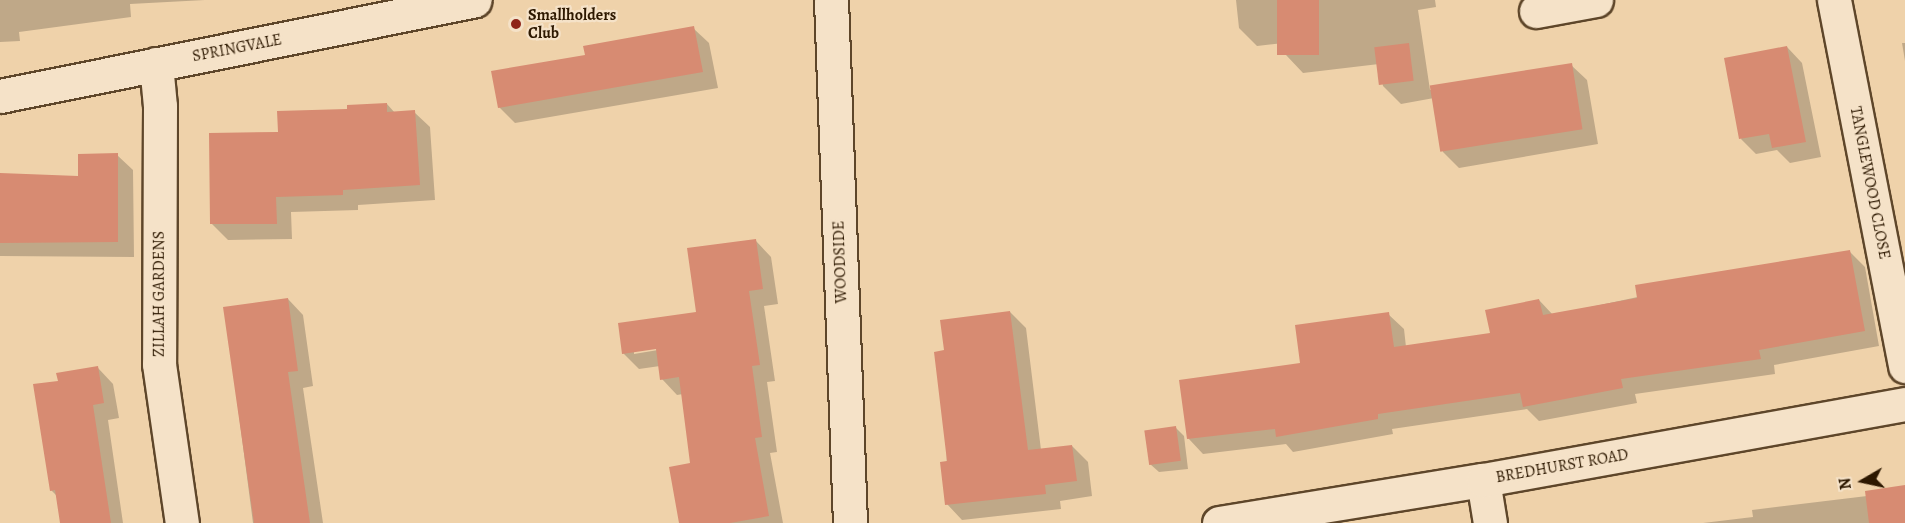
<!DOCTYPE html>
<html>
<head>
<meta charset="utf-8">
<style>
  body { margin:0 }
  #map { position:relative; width:1905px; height:523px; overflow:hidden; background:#efd2aa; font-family:Alegreya,serif }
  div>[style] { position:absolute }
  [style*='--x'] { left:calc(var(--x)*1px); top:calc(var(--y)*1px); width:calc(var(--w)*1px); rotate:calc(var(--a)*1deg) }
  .shadow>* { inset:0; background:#0003 }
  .building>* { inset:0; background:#d78b72; transform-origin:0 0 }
  .roads { filter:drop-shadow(2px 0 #5e462a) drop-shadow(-2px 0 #5e462a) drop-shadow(0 2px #5e462a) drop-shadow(0 -2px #5e462a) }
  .minor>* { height:33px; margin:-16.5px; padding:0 16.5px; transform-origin:16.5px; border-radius:16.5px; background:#f5e2c8 }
  .dots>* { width:16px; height:16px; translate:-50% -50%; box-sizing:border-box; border:3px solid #f5e2c8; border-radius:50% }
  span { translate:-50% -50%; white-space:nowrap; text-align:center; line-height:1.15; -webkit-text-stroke:4.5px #f5e2c8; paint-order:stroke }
  .poi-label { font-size:16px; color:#2d1800; font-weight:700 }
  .left { translate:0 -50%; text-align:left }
  .street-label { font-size:16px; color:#2d1800 }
  .north { position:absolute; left:1833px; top:451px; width:60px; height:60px; -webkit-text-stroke:4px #f5e2c8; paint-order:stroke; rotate:261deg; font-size:16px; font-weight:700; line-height:24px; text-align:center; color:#2d1800 }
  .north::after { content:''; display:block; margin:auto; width:21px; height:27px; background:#2d1800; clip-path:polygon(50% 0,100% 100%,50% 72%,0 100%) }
</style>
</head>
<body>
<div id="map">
  <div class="shadow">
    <i style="clip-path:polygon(0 0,205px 0,130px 4px,131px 17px,19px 32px,20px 41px,0 42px)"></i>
    <i style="clip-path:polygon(1236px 0,1435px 0,1436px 7px,1418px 10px,1430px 90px,1571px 65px,1587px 80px,1598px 144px,1459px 168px,1443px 152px,1434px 98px,1401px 104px,1383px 86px,1379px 64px,1303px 73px,1286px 55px,1284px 43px,1257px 46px,1239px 28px)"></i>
    <i style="clip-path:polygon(693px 28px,709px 43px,718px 88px,515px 123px,499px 107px,586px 56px)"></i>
    <i style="clip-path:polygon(1902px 43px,1905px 43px,1905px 61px)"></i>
    <i style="clip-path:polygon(1787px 47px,1802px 63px,1821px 157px,1790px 163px,1777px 150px,1756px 154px,1741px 139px)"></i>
    <i style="clip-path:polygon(387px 104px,395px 113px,414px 112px,430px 127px,435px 200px,358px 205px,358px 210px,291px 212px,292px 239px,228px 240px,212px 224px,279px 133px,349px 110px)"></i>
    <i style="clip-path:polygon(117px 155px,133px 170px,134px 257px,0 256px,0 175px,80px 177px)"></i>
    <i style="clip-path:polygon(evenodd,756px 241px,771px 257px,778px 304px,764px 306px,775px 381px,767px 382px,777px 452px,770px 453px,783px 523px,680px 523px,692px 464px,683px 394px,677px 395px,662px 379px,660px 366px,639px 369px,623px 353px,698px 313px,756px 241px,663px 346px,664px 349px,634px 354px,634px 351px,663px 346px)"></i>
    <i style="clip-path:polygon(1850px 252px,1865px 267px,1879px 346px,1774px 365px,1775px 374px,1635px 394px,1637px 403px,1539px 421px,1527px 409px,1392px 429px,1393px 434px,1293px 452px,1286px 444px,1203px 454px,1188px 438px,1388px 314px,1404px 329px,1406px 347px,1492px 334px,1539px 300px,1553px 315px)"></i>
    <i style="clip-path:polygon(288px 299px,303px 315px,313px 386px,303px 388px,323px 523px,253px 523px,225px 308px)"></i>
    <i style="clip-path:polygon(1010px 312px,1026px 328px,1041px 450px,1072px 446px,1088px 462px,1092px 496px,1060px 501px,1061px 509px,962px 520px,947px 504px,946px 352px)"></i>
    <i style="clip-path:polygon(98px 368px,113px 384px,119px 418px,108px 420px,123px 523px,61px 523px,58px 497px,51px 490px,59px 382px)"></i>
    <i style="clip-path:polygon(1176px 428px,1184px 436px,1188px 469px,1159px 472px,1150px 464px)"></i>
    <i style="clip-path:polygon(1905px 487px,1905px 523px,1703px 523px,1753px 517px,1752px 510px,1867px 496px)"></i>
  </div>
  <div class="building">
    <i style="left:1277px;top:0;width:42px;height:55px"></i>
    <i style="clip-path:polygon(694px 26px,703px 72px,498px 108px,491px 71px,585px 55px,583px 46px)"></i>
    <i style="left:1409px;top:43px;width:38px;height:35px;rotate:83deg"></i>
    <i style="clip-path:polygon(1787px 46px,1806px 142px,1772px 148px,1769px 134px,1739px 139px,1724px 58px)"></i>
    <i style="left:1572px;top:63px;width:67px;height:144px;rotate:81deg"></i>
    <i style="clip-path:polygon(387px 103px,387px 112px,415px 110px,420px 185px,343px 190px,343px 195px,276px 197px,277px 224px,210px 224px,209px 133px,278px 132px,277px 111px,347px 109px,347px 105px)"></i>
    <i style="clip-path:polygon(118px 153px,118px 242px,0 243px,0 173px,78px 176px,78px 154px)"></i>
    <i style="clip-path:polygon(756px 239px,763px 289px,749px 291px,760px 365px,752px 366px,762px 437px,755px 438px,769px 516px,730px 523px,679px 523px,669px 467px,690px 463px,679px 377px,660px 380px,656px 349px,622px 354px,618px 323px,696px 312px,687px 248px)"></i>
    <i style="clip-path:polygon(1850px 250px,1865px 331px,1759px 350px,1761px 359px,1621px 379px,1623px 388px,1523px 407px,1520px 393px,1378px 414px,1378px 419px,1276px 437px,1275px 429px,1187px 439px,1179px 380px,1300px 363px,1295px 325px,1389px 312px,1394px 347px,1490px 333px,1485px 310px,1539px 299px,1543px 315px,1637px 298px,1635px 285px)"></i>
    <i style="clip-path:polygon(288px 298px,298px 371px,288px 372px,310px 523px,254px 523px,223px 307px)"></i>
    <i style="clip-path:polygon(1010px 311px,1028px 450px,1072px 445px,1077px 481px,1045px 485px,1046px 494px,945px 505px,940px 462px,947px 461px,934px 352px,944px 350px,940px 320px)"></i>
    <i style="clip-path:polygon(98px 366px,104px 403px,93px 405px,111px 523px,60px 523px,55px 490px,50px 491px,33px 384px,58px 381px,56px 373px)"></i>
    <i style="left:1176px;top:426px;width:35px;height:32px;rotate:82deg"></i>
    <i style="clip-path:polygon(1905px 485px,1905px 523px,1869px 523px,1865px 491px)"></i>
  </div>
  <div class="roads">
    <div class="minor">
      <i style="--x:831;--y:0;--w:523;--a:87.92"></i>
      <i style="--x:1834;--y:0;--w:373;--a:79"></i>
      <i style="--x:1536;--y:11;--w:61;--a:-10.4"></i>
      <i style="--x:156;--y:64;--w:42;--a:84.6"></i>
      <i style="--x:160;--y:106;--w:258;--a:90.2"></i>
      <i style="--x:159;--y:364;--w:161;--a:81.8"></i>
      <i style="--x:0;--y:96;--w:484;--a:-11.4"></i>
      <i style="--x:1483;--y:480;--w:44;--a:80.8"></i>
      <i style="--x:1219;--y:523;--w:267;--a:-9.3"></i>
      <i style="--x:1483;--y:480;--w:429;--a:-10.2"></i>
    </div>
  </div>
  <div class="dots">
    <i style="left:516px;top:24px;background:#8f2418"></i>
  </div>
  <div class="poi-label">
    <span class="left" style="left:528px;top:24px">Smallholders<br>Club</span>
  </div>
  <div class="street-label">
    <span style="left:237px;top:48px;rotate:-11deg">SPRINGVALE</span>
    <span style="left:1870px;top:183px;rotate:79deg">TANGLEWOOD CLOSE</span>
    <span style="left:840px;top:262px;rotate:-92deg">WOODSIDE</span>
    <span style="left:159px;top:294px;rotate:-90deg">ZILLAH GARDENS</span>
    <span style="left:1562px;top:466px;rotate:-10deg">BREDHURST ROAD</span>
  </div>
  <div class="north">N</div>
</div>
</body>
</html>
